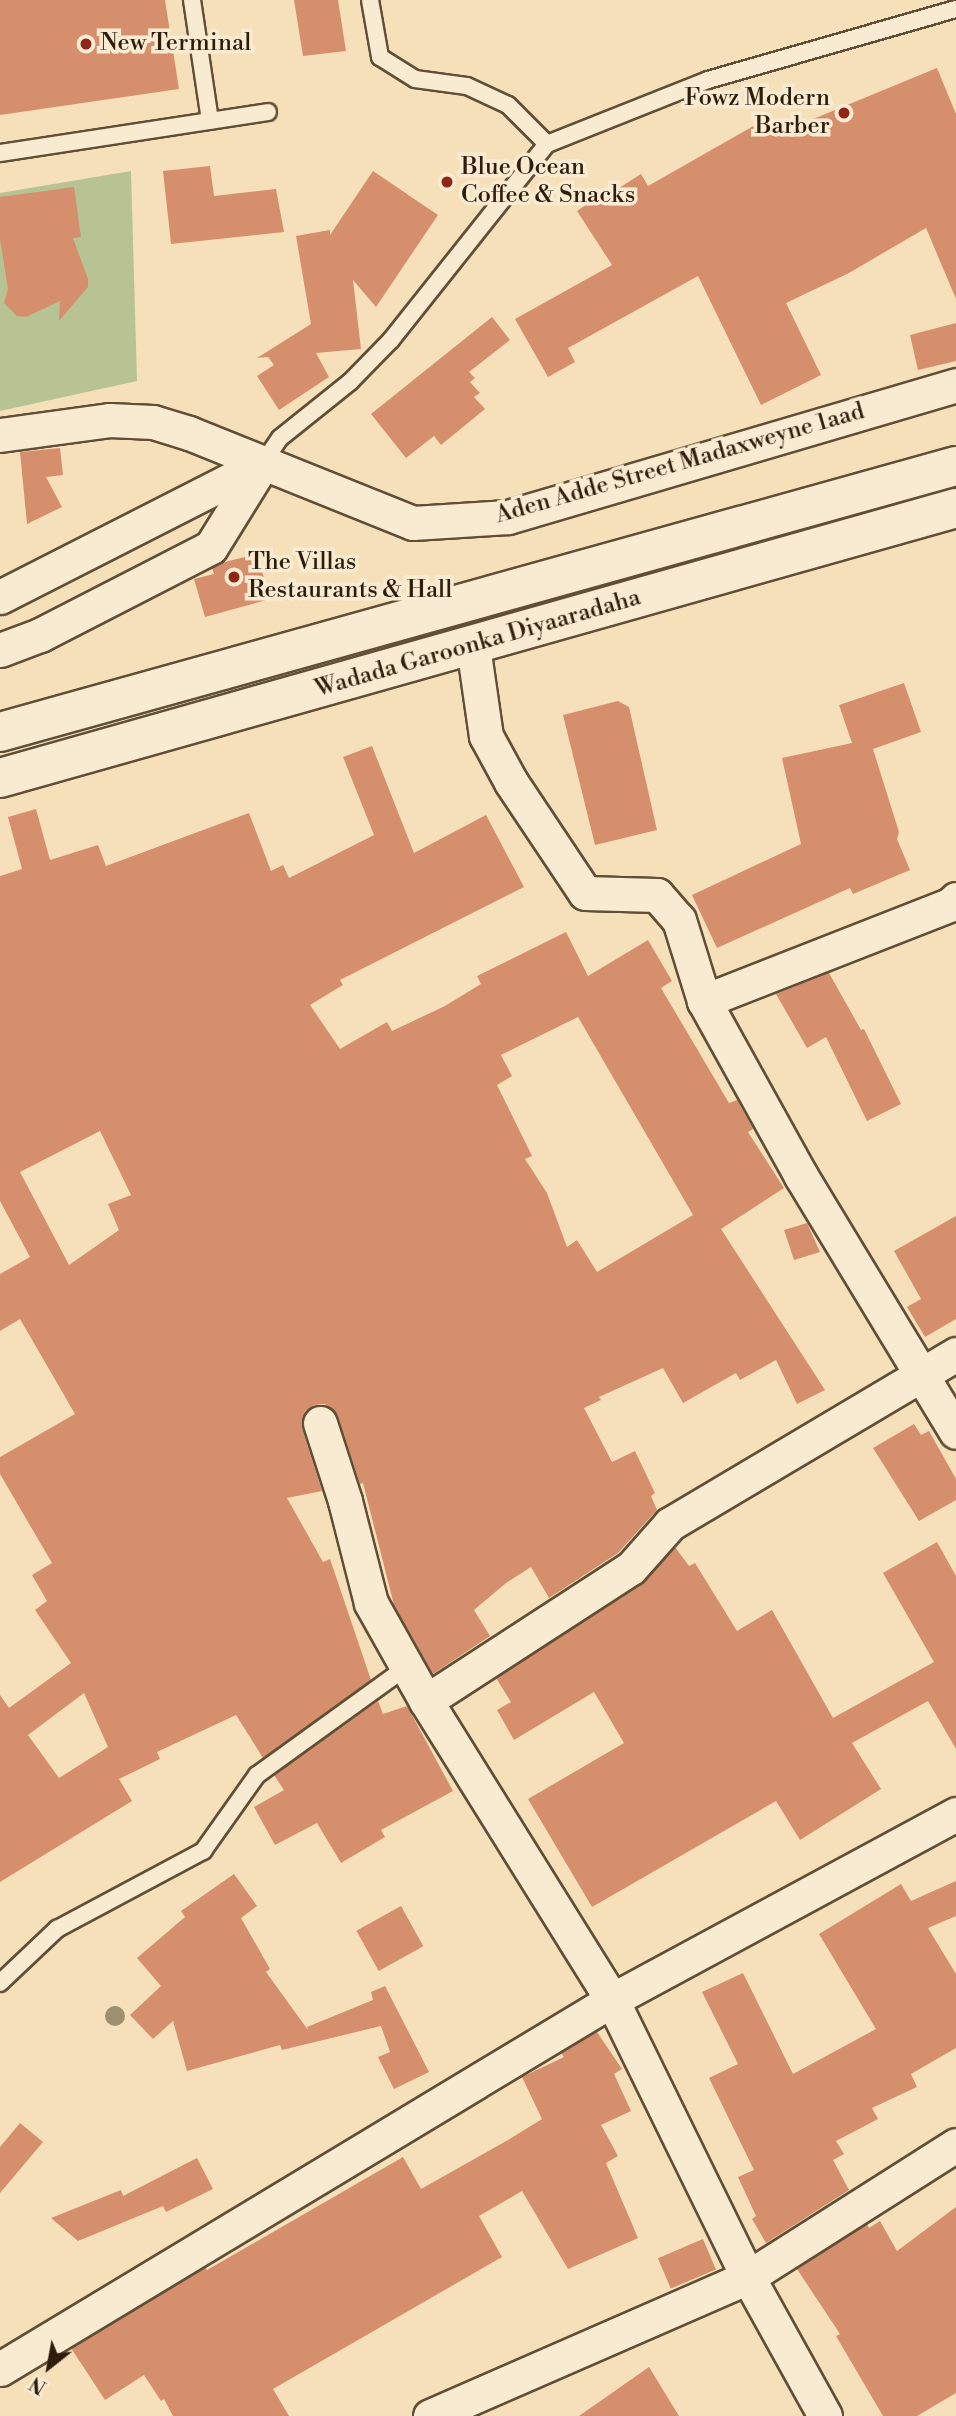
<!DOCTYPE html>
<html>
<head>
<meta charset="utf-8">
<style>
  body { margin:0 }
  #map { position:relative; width:956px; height:2416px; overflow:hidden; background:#f6e0ba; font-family:"Libre Bodoni",serif }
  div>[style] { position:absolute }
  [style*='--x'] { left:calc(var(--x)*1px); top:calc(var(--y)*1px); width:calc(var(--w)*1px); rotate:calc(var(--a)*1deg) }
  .green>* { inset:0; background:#b8c393 }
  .building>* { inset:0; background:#d68f6c; transform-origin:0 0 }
  .roads { filter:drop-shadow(2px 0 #604e36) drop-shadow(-2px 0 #604e36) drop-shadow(0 2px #604e36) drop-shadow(0 -2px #604e36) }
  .service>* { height:16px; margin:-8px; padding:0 8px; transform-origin:8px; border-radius:8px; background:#f9ebd2 }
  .minor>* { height:33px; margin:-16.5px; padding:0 16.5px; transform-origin:16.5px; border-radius:16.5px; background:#f9ebd2 }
  .secondary>* { height:38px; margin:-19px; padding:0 19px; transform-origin:19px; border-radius:19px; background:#f9ebd2 }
  .trees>* { width:20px; height:20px; margin:-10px; border-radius:50%; background:#9f9070 }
  .dots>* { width:19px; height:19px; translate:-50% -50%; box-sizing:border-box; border:4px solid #f9ebd2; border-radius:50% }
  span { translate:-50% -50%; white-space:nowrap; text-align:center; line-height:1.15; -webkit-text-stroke:7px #f9ebd2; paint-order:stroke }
  .poi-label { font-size:24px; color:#2e1d0a }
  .left { translate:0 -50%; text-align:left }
  .right { translate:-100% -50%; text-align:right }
  .street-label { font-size:24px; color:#2e1d0a }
  .north { position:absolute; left:14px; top:2332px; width:70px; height:70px; -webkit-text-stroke:5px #f9ebd2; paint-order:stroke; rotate:211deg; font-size:19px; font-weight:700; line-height:28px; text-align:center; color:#2e1d0a }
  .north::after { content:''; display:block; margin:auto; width:24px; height:32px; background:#2e1d0a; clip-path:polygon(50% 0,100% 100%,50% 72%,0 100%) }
</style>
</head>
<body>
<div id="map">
  <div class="green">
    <i style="clip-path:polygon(131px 171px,137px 381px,0 411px,0 193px)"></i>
  </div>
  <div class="building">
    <i style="clip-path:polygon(0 0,165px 0,179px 89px,0 115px)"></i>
    <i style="clip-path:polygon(294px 0,338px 0,346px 51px,303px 56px)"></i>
    <i style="clip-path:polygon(937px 68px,956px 114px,956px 299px,926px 228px,849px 273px,786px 303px,821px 375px,761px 405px,698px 276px,568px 348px,575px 362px,548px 377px,515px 319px,612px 265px,577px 211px,603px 193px,605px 197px,641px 174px,648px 186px,764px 120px,772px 136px)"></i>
    <i style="clip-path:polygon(210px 166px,214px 196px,276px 189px,284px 232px,171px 244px,163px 171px)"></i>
    <i style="clip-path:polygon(373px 171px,438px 215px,376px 307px,353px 280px,361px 349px,316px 353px,329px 377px,279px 410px,257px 376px,274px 365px,268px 357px,257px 358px,311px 324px,296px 236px,330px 230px,330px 235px)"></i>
    <i style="clip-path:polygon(74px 187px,81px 237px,73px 238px,88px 279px,88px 287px,59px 321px,60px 301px,26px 317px,17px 316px,4px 303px,8px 289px,0 239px,0 197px)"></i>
    <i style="clip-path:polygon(492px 317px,510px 340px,469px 372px,475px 378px,470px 382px,480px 393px,474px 397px,485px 409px,441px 445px,434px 436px,406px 458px,371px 414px)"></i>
    <i style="clip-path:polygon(956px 323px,956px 361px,918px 370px,910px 335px)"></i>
    <i style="clip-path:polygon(60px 448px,63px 475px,46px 477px,62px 507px,27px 524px,20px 452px)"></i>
    <i style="clip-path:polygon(257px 554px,270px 599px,205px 617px,194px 579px,214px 574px,212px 568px,221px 563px)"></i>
    <i style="clip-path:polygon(904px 683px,921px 732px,873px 749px,899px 832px,897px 839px,910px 870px,853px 894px,850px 888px,717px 948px,692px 895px,801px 844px,782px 758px,852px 743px,839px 705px)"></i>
    <i style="clip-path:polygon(618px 701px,629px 707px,657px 830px,595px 845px,563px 715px)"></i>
    <i style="clip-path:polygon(evenodd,372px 746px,414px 853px,486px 815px,524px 887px,340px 980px,343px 985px,310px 1005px,340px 1049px,387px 1022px,392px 1031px,445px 1006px,481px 984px,477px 976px,566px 932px,588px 976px,648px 940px,672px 981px,661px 988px,729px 1103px,737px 1100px,753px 1129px,748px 1132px,784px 1188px,721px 1229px,825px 1390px,797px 1404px,776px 1360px,740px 1380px,736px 1373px,683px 1403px,663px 1368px,599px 1397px,601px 1400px,584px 1408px,612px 1462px,635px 1451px,655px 1493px,651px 1496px,657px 1510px,618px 1553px,549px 1598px,531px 1567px,506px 1583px,474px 1610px,490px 1636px,433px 1674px,394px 1605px,363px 1483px,360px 1484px,338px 1417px,325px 1404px,314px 1405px,305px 1411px,302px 1428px,322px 1491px,287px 1498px,323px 1562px,330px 1559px,371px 1680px,263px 1758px,236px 1715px,157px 1752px,160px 1759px,119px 1779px,132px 1801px,0 1882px,0 1695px,9px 1708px,71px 1663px,35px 1610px,47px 1601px,32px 1575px,52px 1563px,0 1474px,0 1457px,75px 1414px,20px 1319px,0 1331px,0 1274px,30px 1257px,0 1201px,0 876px,22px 869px,8px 817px,36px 809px,50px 860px,98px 845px,106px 866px,249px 813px,271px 871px,283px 865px,289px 878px,374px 835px,343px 757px,372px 746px,578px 1017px,693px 1215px,597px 1272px,577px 1240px,567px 1247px,547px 1193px,525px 1159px,532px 1156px,497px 1085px,512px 1076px,501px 1055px,578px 1017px,372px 746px,100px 1131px,131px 1195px,108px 1204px,119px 1230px,69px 1265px,20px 1172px,100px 1131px,372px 746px,84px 1693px,108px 1747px,59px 1778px,28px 1735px,84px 1693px)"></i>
    <i style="clip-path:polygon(829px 973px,861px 1030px,864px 1029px,901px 1104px,867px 1121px,826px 1037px,807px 1048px,776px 994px)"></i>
    <i style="clip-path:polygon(956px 1216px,956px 1319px,925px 1337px,907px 1307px,921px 1299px,894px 1251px)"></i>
    <i style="clip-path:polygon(807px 1223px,820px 1252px,794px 1260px,784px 1230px)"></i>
    <i style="clip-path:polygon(914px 1424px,921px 1435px,929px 1431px,956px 1479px,956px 1500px,919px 1521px,873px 1448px)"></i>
    <i style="clip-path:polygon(937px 1542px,956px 1576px,956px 1749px,928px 1701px,852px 1743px,881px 1789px,800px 1840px,776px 1801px,592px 1907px,528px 1799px,624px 1743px,594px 1692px,514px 1740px,497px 1710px,511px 1702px,496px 1678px,641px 1584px,675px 1547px,689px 1566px,695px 1563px,737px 1631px,772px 1610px,833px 1718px,934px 1662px,883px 1573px)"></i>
    <i style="clip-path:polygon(378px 1701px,383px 1714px,407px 1706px,453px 1791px,381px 1830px,385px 1837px,341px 1863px,317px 1823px,275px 1845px,254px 1807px,284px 1790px,274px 1775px)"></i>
    <i style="clip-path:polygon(234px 1874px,257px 1906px,241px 1918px,270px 1969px,266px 1972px,308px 2030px,307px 2027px,373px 2000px,371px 1992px,385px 1986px,429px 2072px,394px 2089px,378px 2057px,390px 2052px,381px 2026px,282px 2050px,280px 2045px,187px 2071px,173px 2021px,153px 2039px,130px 2015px,161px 1986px,137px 1958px,185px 1917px,181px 1911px)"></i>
    <i style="clip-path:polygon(956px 1881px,956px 1916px,928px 1928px,956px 1974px,956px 2048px,911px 2074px,917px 2087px,872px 2108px,878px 2119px,836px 2141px,844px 2154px,833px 2160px,849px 2190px,766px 2243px,752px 2219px,756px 2216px,738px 2177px,754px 2170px,709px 2078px,738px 2064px,702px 1992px,743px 1973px,793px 2074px,876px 2029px,819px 1934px,901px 1884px,911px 1901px)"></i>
    <i style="left:401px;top:1906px;width:46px;height:51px;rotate:61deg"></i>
    <i style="clip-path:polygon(597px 2032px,622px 2069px,614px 2074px,631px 2111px,601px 2125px,618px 2156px,606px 2163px,638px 2238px,568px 2269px,522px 2191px,479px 2216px,502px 2257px,273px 2389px,289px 2416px,173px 2416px,164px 2399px,161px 2401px,144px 2375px,105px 2400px,71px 2348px,205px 2268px,207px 2270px,403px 2157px,421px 2189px,508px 2140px,542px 2119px,522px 2077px,564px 2057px,561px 2053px)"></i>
    <i style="clip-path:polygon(20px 2123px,43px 2142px,0 2193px,0 2147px)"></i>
    <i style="clip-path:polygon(197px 2158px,213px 2189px,166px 2212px,163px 2206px,78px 2241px,51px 2218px,121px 2190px,123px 2196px)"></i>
    <i style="clip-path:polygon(956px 2207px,956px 2393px,917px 2416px,883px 2416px,836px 2336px,840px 2334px,797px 2269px,867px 2224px,869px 2228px,880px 2221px,897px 2251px)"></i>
    <i style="left:703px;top:2239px;width:33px;height:49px;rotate:67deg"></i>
    <i style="clip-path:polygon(649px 2367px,679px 2416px,579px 2416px)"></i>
  </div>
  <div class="roads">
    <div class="service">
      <i style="--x:192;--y:0;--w:122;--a:81.5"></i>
      <i style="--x:370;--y:0;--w:58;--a:80"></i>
      <i style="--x:380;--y:57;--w:41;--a:32.2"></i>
      <i style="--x:415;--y:79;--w:52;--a:7.7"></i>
      <i style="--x:467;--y:86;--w:45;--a:24.9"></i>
      <i style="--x:508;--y:105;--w:55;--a:45"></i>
      <i style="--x:0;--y:153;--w:271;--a:-8.7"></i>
      <i style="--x:263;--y:463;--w:30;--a:-56"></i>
      <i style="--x:280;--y:438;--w:90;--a:-38.7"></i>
      <i style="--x:350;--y:382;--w:59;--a:-45.7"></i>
      <i style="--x:391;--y:340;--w:251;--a:-51.5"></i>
      <i style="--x:547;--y:144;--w:173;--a:-21.7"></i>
      <i style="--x:708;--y:80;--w:258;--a:-16"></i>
      <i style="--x:0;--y:1983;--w:79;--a:-43.5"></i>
      <i style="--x:57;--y:1929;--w:166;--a:-28.1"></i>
      <i style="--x:203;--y:1851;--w:93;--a:-54.6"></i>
      <i style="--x:257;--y:1775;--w:185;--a:-35.8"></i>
    </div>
    <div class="minor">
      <i style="--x:0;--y:435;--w:110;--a:-7.8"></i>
      <i style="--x:109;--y:420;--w:44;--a:2.6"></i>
      <i style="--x:153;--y:422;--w:38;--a:17"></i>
      <i style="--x:189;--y:433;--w:241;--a:21.9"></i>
      <i style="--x:413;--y:523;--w:95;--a:-3.6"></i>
      <i style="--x:508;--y:517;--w:467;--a:-16.4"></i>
      <i style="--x:0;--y:597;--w:295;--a:-27"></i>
      <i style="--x:473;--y:646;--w:91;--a:81.8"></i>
      <i style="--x:486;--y:736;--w:52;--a:61.5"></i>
      <i style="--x:511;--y:782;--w:133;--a:56.3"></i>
      <i style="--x:585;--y:893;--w:72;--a:1.6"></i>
      <i style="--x:657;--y:895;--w:33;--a:49"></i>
      <i style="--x:679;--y:920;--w:85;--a:72.8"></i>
      <i style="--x:704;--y:1001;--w:200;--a:61"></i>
      <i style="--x:801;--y:1176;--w:299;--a:58.8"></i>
      <i style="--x:0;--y:650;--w:43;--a:-20.6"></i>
      <i style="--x:40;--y:635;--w:192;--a:-27.2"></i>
      <i style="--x:211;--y:547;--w:99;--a:-58.2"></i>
      <i style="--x:704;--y:1001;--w:265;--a:-21.4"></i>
      <i style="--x:951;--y:904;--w:7;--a:-45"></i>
      <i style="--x:320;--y:1423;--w:82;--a:72.2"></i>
      <i style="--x:345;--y:1501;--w:105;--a:75.7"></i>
      <i style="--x:371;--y:1603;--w:112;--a:60.7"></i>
      <i style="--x:426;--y:1701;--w:352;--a:58.1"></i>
      <i style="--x:612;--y:2000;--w:309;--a:63.9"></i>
      <i style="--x:748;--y:2277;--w:159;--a:61"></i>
      <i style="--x:426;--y:1701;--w:244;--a:-33"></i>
      <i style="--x:631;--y:1568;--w:59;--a:-48.4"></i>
      <i style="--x:670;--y:1524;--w:333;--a:-30.7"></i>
      <i style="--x:0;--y:2369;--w:715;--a:-31.09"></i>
      <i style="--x:612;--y:2000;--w:391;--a:-28.4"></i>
      <i style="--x:430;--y:2416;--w:347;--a:-23.6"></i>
      <i style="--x:748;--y:2277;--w:246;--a:-32.4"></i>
    </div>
    <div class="secondary">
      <i style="--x:0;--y:732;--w:992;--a:-15.55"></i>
      <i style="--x:0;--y:778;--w:993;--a:-15.77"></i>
    </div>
  </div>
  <div class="trees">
    <i style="left:115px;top:2016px"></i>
  </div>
  <div class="dots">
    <i style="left:86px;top:44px;background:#8f2418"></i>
    <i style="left:844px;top:113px;background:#8f2418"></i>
    <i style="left:447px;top:182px;background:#8f2418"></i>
    <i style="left:234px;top:577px;background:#8f2418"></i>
  </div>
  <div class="poi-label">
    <span class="left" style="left:100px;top:44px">New Terminal</span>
    <span class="right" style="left:830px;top:113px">Fowz Modern<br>Barber</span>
    <span class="left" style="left:461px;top:182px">Blue Ocean<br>Coffee &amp; Snacks</span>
    <span class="left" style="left:248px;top:577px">The Villas<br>Restaurants &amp; Hall</span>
  </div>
  <div class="street-label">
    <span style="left:680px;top:464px;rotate:-16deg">Aden Adde Street Madaxweyne 1aad</span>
    <span style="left:478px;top:644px;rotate:-16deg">Wadada Garoonka Diyaaradaha</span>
  </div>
  <div class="north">N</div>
</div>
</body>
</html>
